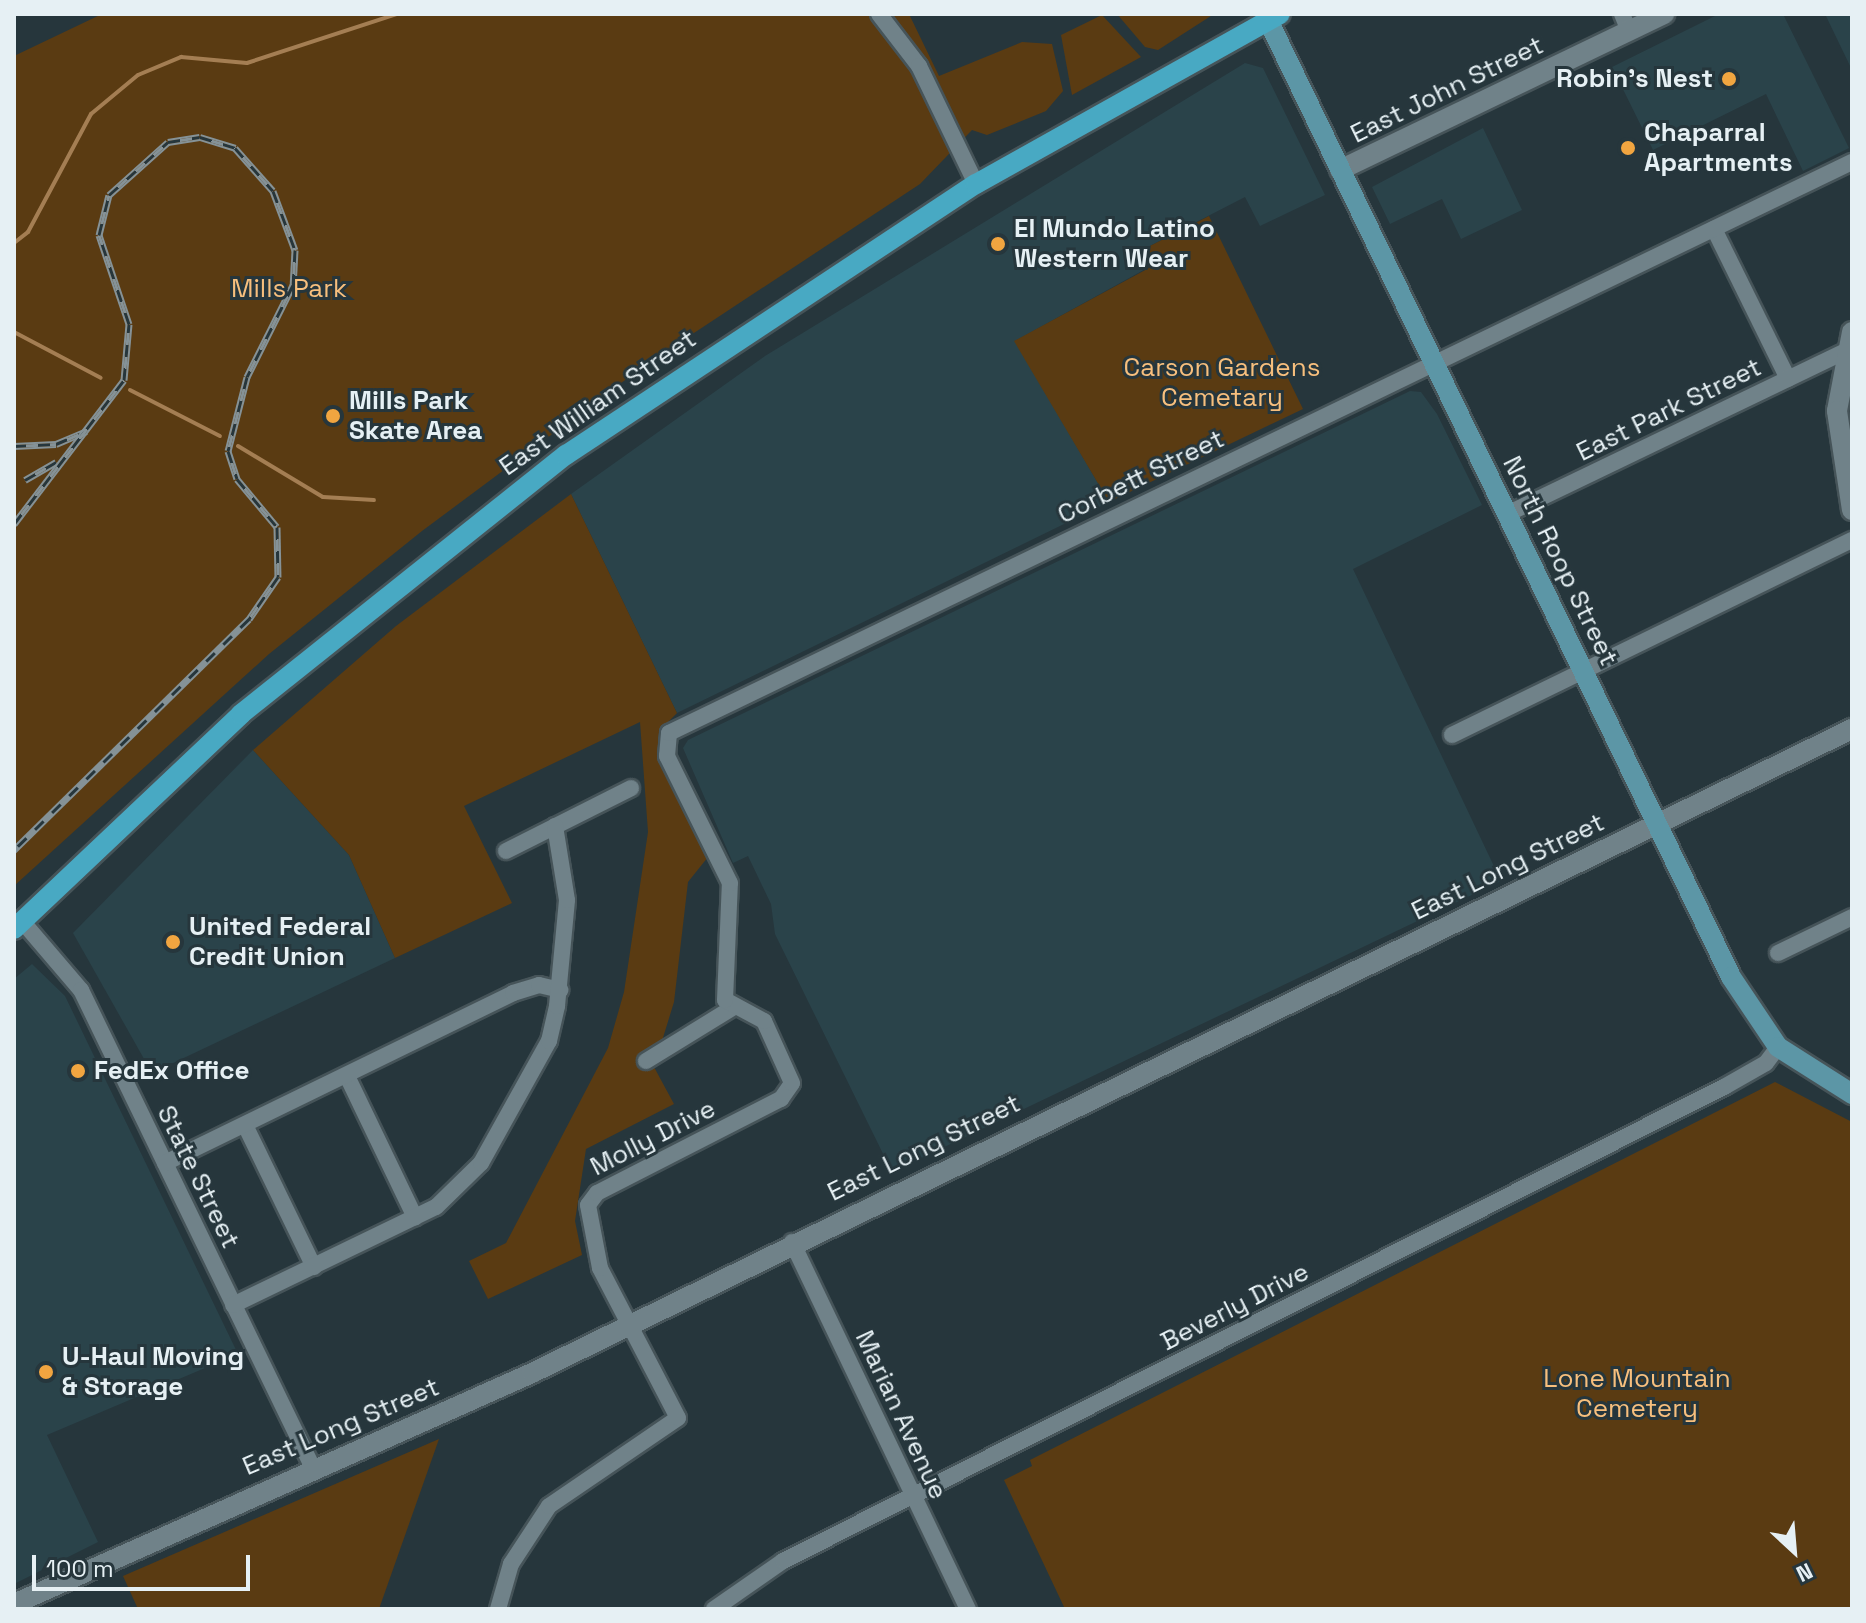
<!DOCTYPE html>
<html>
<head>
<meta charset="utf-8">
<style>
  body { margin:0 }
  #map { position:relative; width:1866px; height:1623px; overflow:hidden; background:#26363c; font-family:"Space Grotesk",sans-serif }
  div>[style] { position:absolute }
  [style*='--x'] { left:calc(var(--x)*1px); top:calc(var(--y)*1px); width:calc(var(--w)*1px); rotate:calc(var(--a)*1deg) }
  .built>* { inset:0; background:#2a434a }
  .green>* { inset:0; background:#5a3b12 }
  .stream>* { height:4px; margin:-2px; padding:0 2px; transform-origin:2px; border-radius:2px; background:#a47e53 }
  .roads { filter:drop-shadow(2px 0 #465459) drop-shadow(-2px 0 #465459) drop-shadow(0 2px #465459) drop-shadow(0 -2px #465459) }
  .minor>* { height:16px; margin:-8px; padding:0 8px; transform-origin:8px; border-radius:8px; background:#708289 }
  .tertiary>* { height:20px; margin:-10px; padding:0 10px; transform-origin:10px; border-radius:10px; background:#708289 }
  .secondary>* { height:20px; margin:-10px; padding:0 10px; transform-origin:10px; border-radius:10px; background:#5c96a6 }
  .primary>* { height:20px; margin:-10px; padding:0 10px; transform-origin:10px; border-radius:10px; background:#48a9c3 }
  .rail>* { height:7px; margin-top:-3.5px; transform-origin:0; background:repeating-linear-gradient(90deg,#26363c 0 12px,#859297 0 24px); box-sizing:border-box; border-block:2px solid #859297 }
  .dots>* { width:22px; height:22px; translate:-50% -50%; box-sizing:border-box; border:4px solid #26363c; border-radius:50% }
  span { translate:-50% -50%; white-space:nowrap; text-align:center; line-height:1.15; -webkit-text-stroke:6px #26363c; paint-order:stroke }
  .poi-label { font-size:26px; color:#e6f0f4; font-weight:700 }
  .right { translate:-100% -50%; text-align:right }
  .left { translate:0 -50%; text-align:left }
  .street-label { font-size:26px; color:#e6f0f4 }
  .park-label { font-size:26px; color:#f7bf7d }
  .frame { position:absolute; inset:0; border:16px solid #e6f0f4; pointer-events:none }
  .north { position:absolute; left:1754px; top:1511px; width:80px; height:80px; -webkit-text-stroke:6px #26363c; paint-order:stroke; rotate:154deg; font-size:22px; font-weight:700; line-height:32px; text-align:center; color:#e6f0f4 }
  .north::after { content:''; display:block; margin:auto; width:28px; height:36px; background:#e6f0f4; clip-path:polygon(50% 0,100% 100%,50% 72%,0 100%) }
  .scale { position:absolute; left:32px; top:1555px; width:218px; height:36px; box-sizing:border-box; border:4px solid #e6f0f4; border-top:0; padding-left:10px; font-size:24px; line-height:28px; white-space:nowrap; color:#e6f0f4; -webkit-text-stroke:6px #26363c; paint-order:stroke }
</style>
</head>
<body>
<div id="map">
  <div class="built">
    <i style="clip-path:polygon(1719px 14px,1783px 14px,1849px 148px,1803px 171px,1766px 94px,1653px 150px,1612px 67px)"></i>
    <i style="clip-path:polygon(1825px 14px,1852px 14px,1852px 70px)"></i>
    <i style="clip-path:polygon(1245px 63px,1263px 68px,1325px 195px,1260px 226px,1245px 197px,1142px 250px,1149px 267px,1015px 341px,1109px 502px,677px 713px,571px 494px,765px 356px)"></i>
    <i style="clip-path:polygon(1483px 128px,1522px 210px,1461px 239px,1442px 199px,1390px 224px,1372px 187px)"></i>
    <i style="clip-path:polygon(1410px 391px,1421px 392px,1437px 414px,1482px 505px,1353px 569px,1501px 881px,892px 1172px,775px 934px,771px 904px,748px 856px,733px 863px,683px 748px,688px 740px)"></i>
    <i style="clip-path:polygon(253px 750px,349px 855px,395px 958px,152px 1073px,73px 933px)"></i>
    <i style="clip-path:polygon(32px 964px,65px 996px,238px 1354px,47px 1435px,98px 1542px,14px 1584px,14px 979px)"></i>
  </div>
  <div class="green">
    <i style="clip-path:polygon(102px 14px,909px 14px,939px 76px,1022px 42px,1052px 44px,1063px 91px,1046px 111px,987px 135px,972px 130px,920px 184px,644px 366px,422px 531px,269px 654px,14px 886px,14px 56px)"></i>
    <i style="clip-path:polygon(1117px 14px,1214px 14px,1158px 50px,1145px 47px)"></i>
    <i style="clip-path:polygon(1102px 15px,1141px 57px,1072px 95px,1061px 35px)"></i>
    <i style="clip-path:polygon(1209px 216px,1303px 409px,1109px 502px,1014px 341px,1149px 268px,1142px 250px)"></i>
    <i style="clip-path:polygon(571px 494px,677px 713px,664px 726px,661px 754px,708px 857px,688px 882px,674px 1002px,654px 1067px,674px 1104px,586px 1149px,575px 1221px,582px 1255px,488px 1299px,469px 1261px,506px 1243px,608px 1048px,624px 992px,648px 832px,640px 722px,464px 806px,512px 903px,395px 958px,349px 855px,253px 750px,396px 626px)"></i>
    <i style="clip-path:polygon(1775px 1082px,1852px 1122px,1852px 1609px,1065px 1609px,1004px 1480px,1032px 1466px,1030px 1460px)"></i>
    <i style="clip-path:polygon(439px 1439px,379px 1609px,138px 1609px,123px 1576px)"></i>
  </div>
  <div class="stream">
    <i style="--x:14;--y:243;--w:18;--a:-38"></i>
    <i style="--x:28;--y:232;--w:134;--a:-61.9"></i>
    <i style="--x:91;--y:114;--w:61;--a:-39.7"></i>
    <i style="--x:138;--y:75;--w:47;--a:-22.7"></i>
    <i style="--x:181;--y:57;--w:66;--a:5.2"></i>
    <i style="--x:247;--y:63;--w:158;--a:-18.1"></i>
    <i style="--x:14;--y:332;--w:98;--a:27.9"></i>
    <i style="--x:130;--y:390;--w:101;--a:27.1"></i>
    <i style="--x:238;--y:446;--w:99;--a:31"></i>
    <i style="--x:323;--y:497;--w:51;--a:3.4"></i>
  </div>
  <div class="roads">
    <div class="minor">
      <i style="--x:879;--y:14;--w:66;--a:52.4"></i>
      <i style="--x:919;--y:66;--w:131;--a:64.2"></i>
      <i style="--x:1622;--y:14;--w:18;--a:68"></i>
      <i style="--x:1714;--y:229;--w:167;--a:63.7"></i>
      <i style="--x:1507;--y:514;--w:383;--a:-25.7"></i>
      <i style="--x:1452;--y:735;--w:445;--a:-26"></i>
      <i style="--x:506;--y:851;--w:140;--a:-26.7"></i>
      <i style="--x:22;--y:921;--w:91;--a:49.5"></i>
      <i style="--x:81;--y:990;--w:529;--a:64.11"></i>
      <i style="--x:1778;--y:953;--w:82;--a:-25.9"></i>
      <i style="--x:646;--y:1061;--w:101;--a:-31.6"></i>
      <i style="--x:347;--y:1076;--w:157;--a:64.3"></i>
      <i style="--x:245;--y:1125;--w:158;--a:64.1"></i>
      <i style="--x:165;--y:1163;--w:387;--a:-26"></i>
      <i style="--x:513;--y:993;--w:27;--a:-17"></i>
      <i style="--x:539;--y:985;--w:22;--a:13"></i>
      <i style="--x:792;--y:1242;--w:407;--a:64.4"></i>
      <i style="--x:233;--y:1305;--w:225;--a:-25.8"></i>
      <i style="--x:436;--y:1207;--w:63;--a:-44.4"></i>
      <i style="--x:481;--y:1163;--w:140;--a:-60.9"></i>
      <i style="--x:549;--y:1041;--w:36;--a:-77"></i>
      <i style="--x:557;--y:1006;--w:106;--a:-84.6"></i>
      <i style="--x:567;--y:900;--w:75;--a:-99.2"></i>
      <i style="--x:498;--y:1609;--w:47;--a:-73.9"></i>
      <i style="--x:511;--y:1564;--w:69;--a:-56.8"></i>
      <i style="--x:549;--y:1506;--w:156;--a:-34.3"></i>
      <i style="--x:678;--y:1418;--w:169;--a:-117.5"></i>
      <i style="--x:600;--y:1268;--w:64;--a:-100.8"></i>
      <i style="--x:588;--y:1205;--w:15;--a:-53"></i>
      <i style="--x:597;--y:1193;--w:207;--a:-27.1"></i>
      <i style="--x:781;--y:1099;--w:19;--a:-55"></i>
      <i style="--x:792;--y:1083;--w:68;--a:-114.3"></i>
      <i style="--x:764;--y:1021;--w:44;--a:-151.7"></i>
      <i style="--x:725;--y:1000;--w:117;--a:-87.6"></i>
      <i style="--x:730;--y:883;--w:142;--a:-116.4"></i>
      <i style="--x:667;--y:756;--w:23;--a:-85"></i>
      <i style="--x:669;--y:733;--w:1314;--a:-25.77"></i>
      <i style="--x:714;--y:1609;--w:84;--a:-34.8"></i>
      <i style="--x:783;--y:1561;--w:1054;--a:-26.74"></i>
      <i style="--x:1724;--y:1087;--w:48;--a:-29.7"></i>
      <i style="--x:1766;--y:1063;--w:20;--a:-53"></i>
    </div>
    <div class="tertiary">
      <i style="--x:1340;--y:170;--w:360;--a:-25.7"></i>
      <i style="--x:1852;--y:332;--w:80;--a:100.8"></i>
      <i style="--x:1837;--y:411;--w:100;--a:81.4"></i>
      <i style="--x:14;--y:1604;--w:567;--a:-24.03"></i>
      <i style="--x:532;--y:1373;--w:1469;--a:-26.01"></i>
    </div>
    <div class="secondary">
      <i style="--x:1268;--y:20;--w:1063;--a:64.18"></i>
      <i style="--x:1731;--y:977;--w:84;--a:56.1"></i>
      <i style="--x:1778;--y:1047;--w:88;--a:32.4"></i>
    </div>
    <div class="primary">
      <i style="--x:14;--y:929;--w:313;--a:-43.4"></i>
      <i style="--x:241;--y:714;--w:416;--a:-38.6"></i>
      <i style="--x:566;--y:455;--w:491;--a:-33.5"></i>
      <i style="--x:976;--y:184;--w:348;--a:-29.2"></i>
    </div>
  </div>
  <div class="rail">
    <i style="--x:14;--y:446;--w:42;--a:-2.7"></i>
    <i style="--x:56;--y:444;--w:33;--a:-23"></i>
    <i style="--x:25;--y:480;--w:36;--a:-30"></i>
    <i style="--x:14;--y:524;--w:181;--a:-52.6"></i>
    <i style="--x:124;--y:380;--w:56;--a:-84.9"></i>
    <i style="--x:129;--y:324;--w:94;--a:-108.6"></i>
    <i style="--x:99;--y:235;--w:41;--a:-76"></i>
    <i style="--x:109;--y:195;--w:79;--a:-41.9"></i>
    <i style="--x:168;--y:142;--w:32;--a:-9"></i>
    <i style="--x:200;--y:137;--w:37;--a:17"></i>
    <i style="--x:235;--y:148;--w:57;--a:48.5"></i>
    <i style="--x:273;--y:191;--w:63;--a:69.6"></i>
    <i style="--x:295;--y:250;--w:35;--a:93"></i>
    <i style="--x:293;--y:285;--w:103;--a:116.6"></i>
    <i style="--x:247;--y:377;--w:76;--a:104.4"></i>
    <i style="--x:228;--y:451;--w:29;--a:72"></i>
    <i style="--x:237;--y:479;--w:62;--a:50.2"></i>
    <i style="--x:277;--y:527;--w:50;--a:88.9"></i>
    <i style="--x:278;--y:577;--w:51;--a:124.6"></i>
    <i style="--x:249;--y:619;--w:330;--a:135.5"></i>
  </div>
  <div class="dots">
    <i style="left:1729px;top:79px;background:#f1a540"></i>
    <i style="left:1628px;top:148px;background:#f1a540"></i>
    <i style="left:998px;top:244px;background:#f1a540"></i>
    <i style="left:333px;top:416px;background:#f1a540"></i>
    <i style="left:173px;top:942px;background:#f1a540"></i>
    <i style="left:78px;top:1071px;background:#f1a540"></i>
    <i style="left:46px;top:1372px;background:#f1a540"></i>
  </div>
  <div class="poi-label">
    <span class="right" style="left:1713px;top:79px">Robin's Nest</span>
    <span class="left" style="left:1644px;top:148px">Chaparral<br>Apartments</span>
    <span class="left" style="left:1014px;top:244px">El Mundo Latino<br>Western Wear</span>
    <span class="left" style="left:349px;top:416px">Mills Park<br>Skate Area</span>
    <span class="left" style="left:189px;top:942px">United Federal<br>Credit Union</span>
    <span class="left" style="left:94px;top:1071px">FedEx Office</span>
    <span class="left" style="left:62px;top:1372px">U-Haul Moving<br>&amp; Storage</span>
  </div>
  <div class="street-label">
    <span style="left:1447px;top:90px;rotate:-26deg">East John Street</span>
    <span style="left:598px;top:403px;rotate:-35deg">East William Street</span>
    <span style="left:1669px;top:410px;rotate:-26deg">East Park Street</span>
    <span style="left:1141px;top:477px;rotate:-26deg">Corbett Street</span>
    <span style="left:1560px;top:561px;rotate:64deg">North Roop Street</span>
    <span style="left:1508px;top:867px;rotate:-26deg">East Long Street</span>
    <span style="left:653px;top:1138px;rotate:-27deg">Molly Drive</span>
    <span style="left:924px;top:1148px;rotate:-26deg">East Long Street</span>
    <span style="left:198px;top:1177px;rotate:64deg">State Street</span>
    <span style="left:1235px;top:1307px;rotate:-27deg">Beverly Drive</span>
    <span style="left:901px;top:1415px;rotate:65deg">Marian Avenue</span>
    <span style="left:341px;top:1427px;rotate:-23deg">East Long Street</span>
  </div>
  <div class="park-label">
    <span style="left:289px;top:289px">Mills Park</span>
    <span style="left:1222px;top:383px">Carson Gardens<br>Cemetary</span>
    <span style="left:1637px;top:1394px">Lone Mountain<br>Cemetery</span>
  </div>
  <div class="frame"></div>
  <div class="north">N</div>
  <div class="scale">100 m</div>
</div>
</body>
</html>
